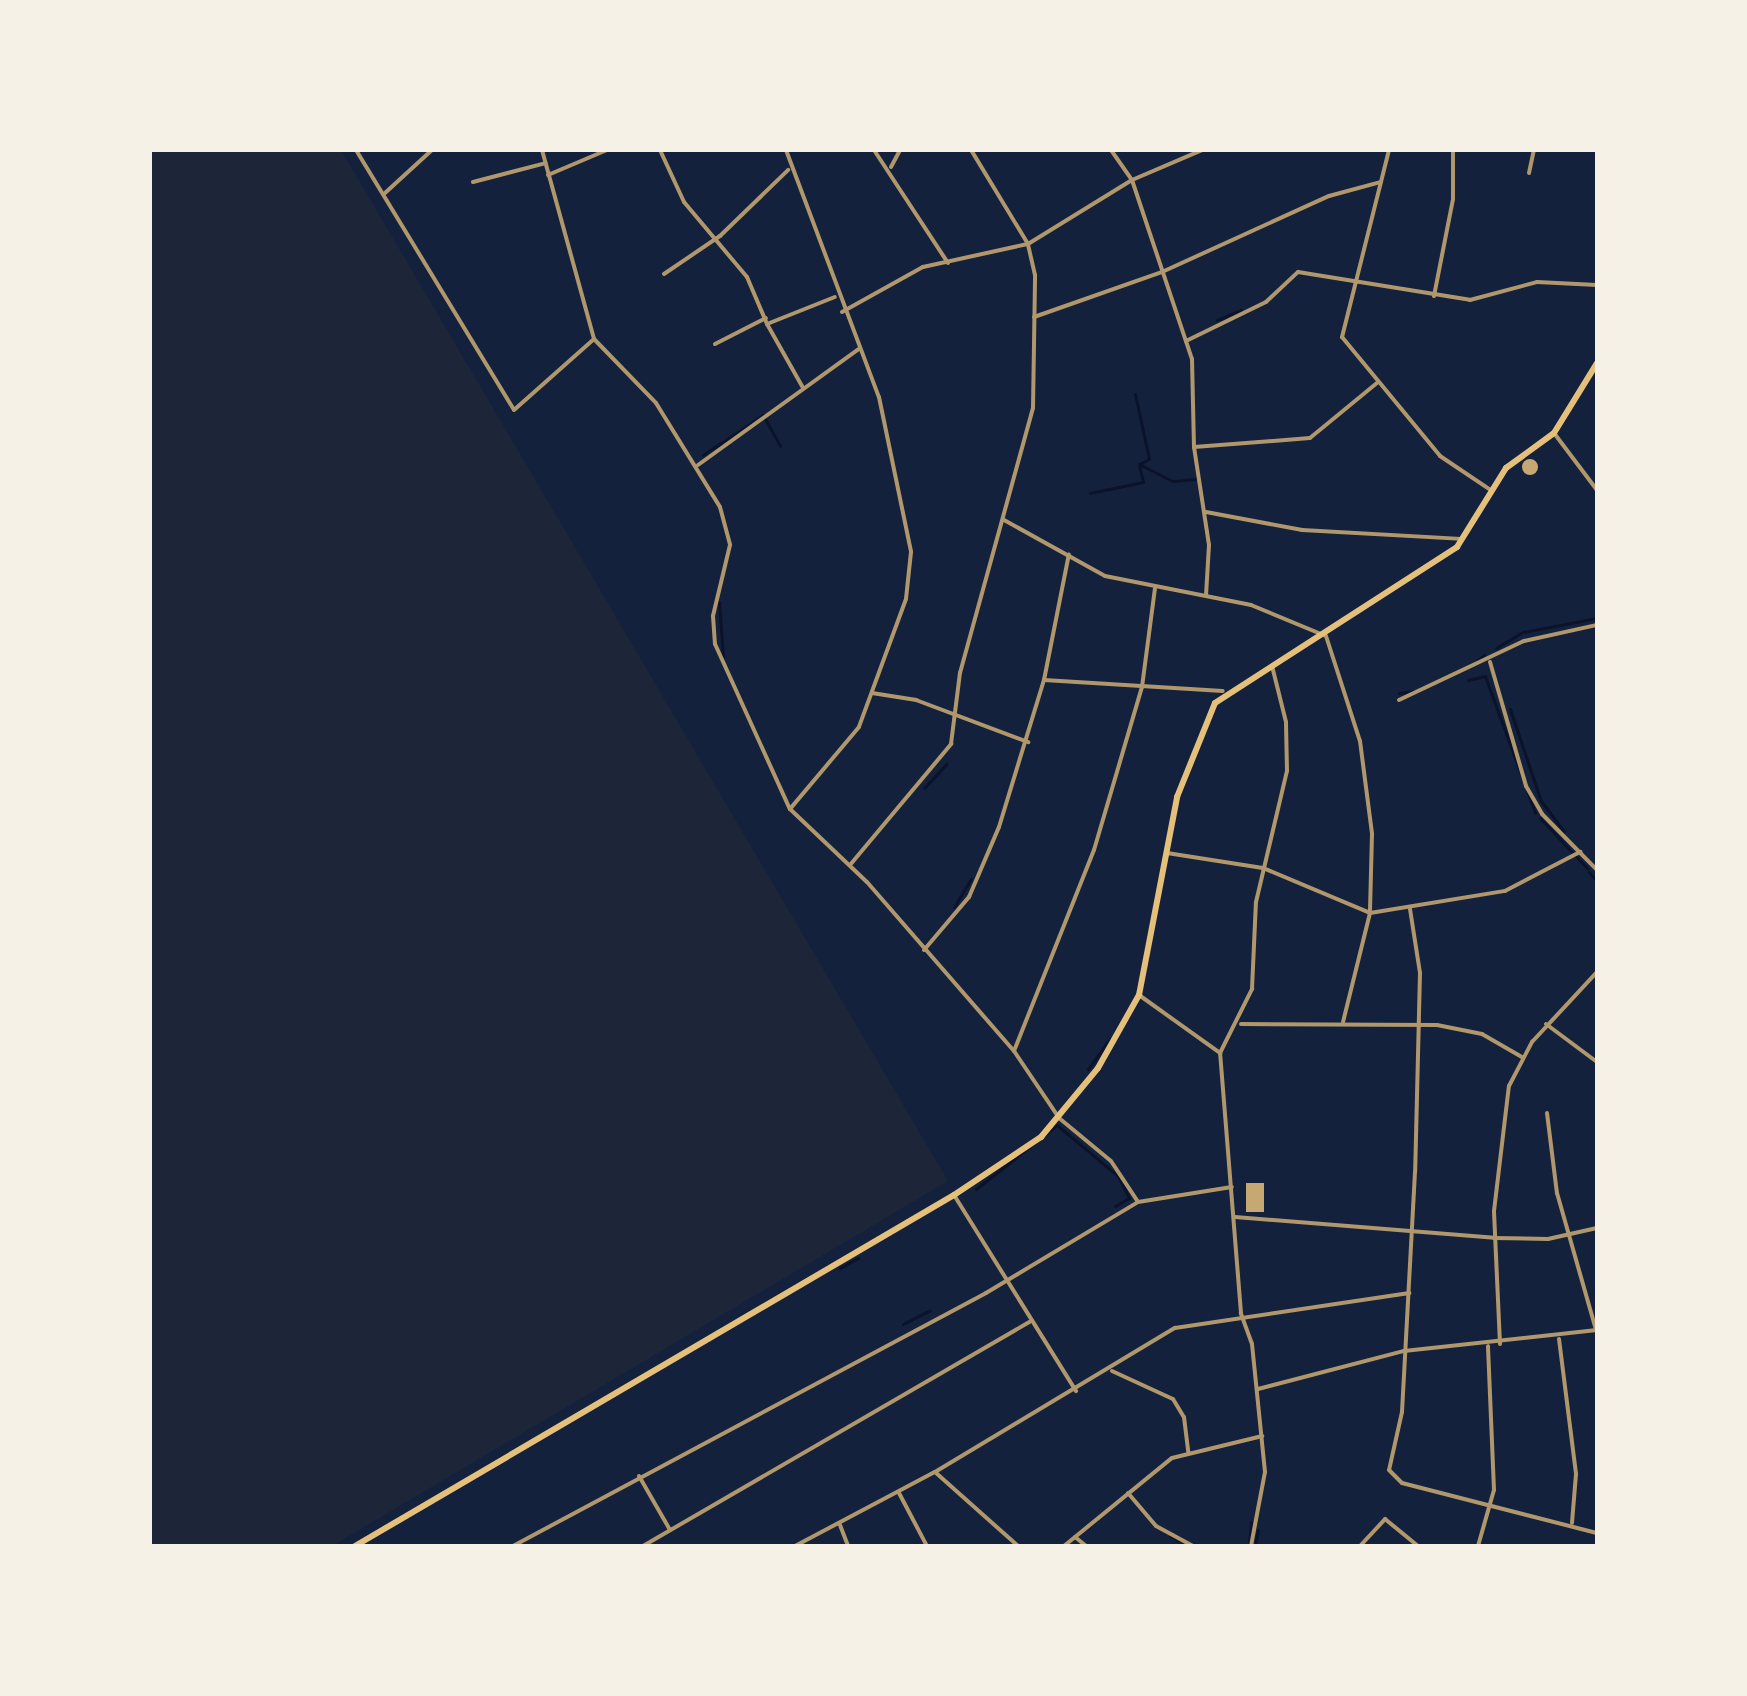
<!DOCTYPE html>
<html>
<head>
<meta charset="utf-8">
<style>
  body { margin:0 }
  #map { position:relative; width:1747px; height:1696px; overflow:hidden; background:#14213d; font-family:"Nunito Sans",sans-serif }
  div>[style] { position:absolute }
  [style*='--x'] { left:calc(var(--x)*1px); top:calc(var(--y)*1px); width:calc(var(--w)*1px); rotate:calc(var(--a)*1deg) }
  .green>* { inset:0; background:#1d2539 }
  .stream>* { height:3px; margin:-1.5px; padding:0 1.5px; transform-origin:1.5px; border-radius:1.5px; background:#0b132b }
  .building>* { inset:0; background:#c6a872; transform-origin:0 0 }
  .round { border-radius:50% }
  .minor>* { height:4px; margin:-2px; padding:0 2px; transform-origin:2px; border-radius:2px; background:#b1986c }
  .secondary>* { height:6px; margin:-3px; padding:0 3px; transform-origin:3px; border-radius:3px; background:#e5c07b }
  span { translate:-50% -50%; white-space:nowrap; text-align:center; line-height:1.15; -webkit-text-stroke:6px #f6f1e7; paint-order:stroke }
  .frame { position:absolute; inset:0; border:152px solid #f6f1e7; pointer-events:none }
</style>
</head>
<body>
<div id="map">
  <div class="green">
    <i style="clip-path:polygon(150px 150px,341px 150px,948px 1181px,332px 1546px,150px 1546px)"></i>
  </div>
  <div class="stream">
    <i style="--x:1217;--y:320;--w:26;--a:-23"></i>
    <i style="--x:1135;--y:394;--w:66;--a:77.8"></i>
    <i style="--x:1149;--y:459;--w:11;--a:153"></i>
    <i style="--x:703;--y:455;--w:72;--a:-33.7"></i>
    <i style="--x:763;--y:415;--w:35;--a:61"></i>
    <i style="--x:1139;--y:464;--w:38;--a:27"></i>
    <i style="--x:1173;--y:481;--w:22;--a:-5"></i>
    <i style="--x:1090;--y:493;--w:54;--a:-11.7"></i>
    <i style="--x:1143;--y:482;--w:18;--a:-103"></i>
    <i style="--x:719;--y:602;--w:55;--a:85.8"></i>
    <i style="--x:1496;--y:648;--w:31;--a:-31"></i>
    <i style="--x:1523;--y:632;--w:75;--a:-10.7"></i>
    <i style="--x:1474;--y:663;--w:13;--a:-39"></i>
    <i style="--x:1468;--y:680;--w:17;--a:-13"></i>
    <i style="--x:1485;--y:676;--w:146;--a:69.9"></i>
    <i style="--x:1399;--y:693;--w:14;--a:-8"></i>
    <i style="--x:1510;--y:709;--w:97;--a:71.4"></i>
    <i style="--x:1541;--y:801;--w:38;--a:53"></i>
    <i style="--x:924;--y:788;--w:33;--a:-47"></i>
    <i style="--x:1540;--y:818;--w:69;--a:46.8"></i>
    <i style="--x:1589;--y:872;--w:12;--a:48"></i>
    <i style="--x:954;--y:907;--w:33;--a:-59"></i>
    <i style="--x:1088;--y:1069;--w:37;--a:-54"></i>
    <i style="--x:976;--y:1189;--w:103;--a:-38.3"></i>
    <i style="--x:1057;--y:1125;--w:80;--a:39.9"></i>
    <i style="--x:1118;--y:1176;--w:25;--a:63"></i>
    <i style="--x:1129;--y:1198;--w:16;--a:150"></i>
    <i style="--x:840;--y:1268;--w:21;--a:-29"></i>
    <i style="--x:903;--y:1324;--w:30;--a:-27"></i>
    <i style="--x:1170;--y:1536;--w:20;--a:27"></i>
    <i style="--x:1249;--y:1546;--w:24;--a:-85"></i>
    <i style="--x:1255;--y:1546;--w:16;--a:-79"></i>
  </div>
  <div class="building">
    <i class="round" style="left:1522px;top:459px;width:16px;height:16px"></i>
    <i style="left:1246px;top:1183px;width:18px;height:29px"></i>
  </div>
  <div class="minor">
    <i style="--x:356;--y:150;--w:304;--a:58.7"></i>
    <i style="--x:514;--y:410;--w:107;--a:-41.6"></i>
    <i style="--x:542;--y:150;--w:196;--a:74.6"></i>
    <i style="--x:594;--y:339;--w:89;--a:45.9"></i>
    <i style="--x:656;--y:403;--w:122;--a:58.4"></i>
    <i style="--x:720;--y:507;--w:39;--a:75"></i>
    <i style="--x:730;--y:545;--w:73;--a:103.5"></i>
    <i style="--x:713;--y:616;--w:28;--a:86"></i>
    <i style="--x:715;--y:644;--w:181;--a:65.6"></i>
    <i style="--x:790;--y:809;--w:106;--a:43.5"></i>
    <i style="--x:867;--y:882;--w:224;--a:49"></i>
    <i style="--x:1014;--y:1051;--w:81;--a:56.1"></i>
    <i style="--x:1059;--y:1118;--w:67;--a:39.6"></i>
    <i style="--x:1111;--y:1161;--w:49;--a:56.6"></i>
    <i style="--x:660;--y:150;--w:57;--a:65.2"></i>
    <i style="--x:684;--y:202;--w:98;--a:50"></i>
    <i style="--x:747;--y:277;--w:51;--a:66.9"></i>
    <i style="--x:767;--y:324;--w:73;--a:-21.7"></i>
    <i style="--x:786;--y:150;--w:264;--a:69.4"></i>
    <i style="--x:879;--y:397;--w:158;--a:78.3"></i>
    <i style="--x:911;--y:552;--w:47;--a:96.1"></i>
    <i style="--x:906;--y:599;--w:136;--a:110.2"></i>
    <i style="--x:859;--y:727;--w:107;--a:130.1"></i>
    <i style="--x:874;--y:150;--w:135;--a:56.8"></i>
    <i style="--x:1111;--y:150;--w:37;--a:55"></i>
    <i style="--x:1132;--y:180;--w:189;--a:71.5"></i>
    <i style="--x:1192;--y:359;--w:88;--a:88.7"></i>
    <i style="--x:1194;--y:447;--w:99;--a:81.3"></i>
    <i style="--x:1209;--y:545;--w:51;--a:93.4"></i>
    <i style="--x:1389;--y:150;--w:193;--a:104.1"></i>
    <i style="--x:1342;--y:337;--w:154;--a:50.5"></i>
    <i style="--x:1440;--y:456;--w:63;--a:33.9"></i>
    <i style="--x:891;--y:167;--w:19;--a:-62"></i>
    <i style="--x:1529;--y:173;--w:24;--a:-78"></i>
    <i style="--x:548;--y:175;--w:64;--a:-23"></i>
    <i style="--x:473;--y:182;--w:75;--a:-14.6"></i>
    <i style="--x:385;--y:193;--w:64;--a:-42.5"></i>
    <i style="--x:664;--y:274;--w:68;--a:-34.2"></i>
    <i style="--x:720;--y:236;--w:95;--a:-44.1"></i>
    <i style="--x:1434;--y:296;--w:99;--a:-78.9"></i>
    <i style="--x:1453;--y:199;--w:49;--a:-90"></i>
    <i style="--x:842;--y:312;--w:93;--a:-29.1"></i>
    <i style="--x:923;--y:267;--w:107;--a:-12.4"></i>
    <i style="--x:1028;--y:244;--w:122;--a:-31.6"></i>
    <i style="--x:1132;--y:180;--w:76;--a:-23.2"></i>
    <i style="--x:1034;--y:317;--w:136;--a:-19.4"></i>
    <i style="--x:1162;--y:272;--w:183;--a:-24.5"></i>
    <i style="--x:1329;--y:196;--w:54;--a:-15.1"></i>
    <i style="--x:767;--y:324;--w:73;--a:60.6"></i>
    <i style="--x:1186;--y:341;--w:89;--a:-26"></i>
    <i style="--x:1266;--y:302;--w:44;--a:-43.2"></i>
    <i style="--x:1298;--y:272;--w:174;--a:9.2"></i>
    <i style="--x:1470;--y:300;--w:69;--a:-15"></i>
    <i style="--x:1537;--y:282;--w:60;--a:2.9"></i>
    <i style="--x:715;--y:344;--w:57;--a:-27"></i>
    <i style="--x:1554;--y:433;--w:71;--a:53"></i>
    <i style="--x:1194;--y:447;--w:116;--a:-4.4"></i>
    <i style="--x:1310;--y:438;--w:87;--a:-39.4"></i>
    <i style="--x:698;--y:465;--w:198;--a:-35.8"></i>
    <i style="--x:1206;--y:512;--w:98;--a:10.6"></i>
    <i style="--x:1302;--y:530;--w:159;--a:3.2"></i>
    <i style="--x:1004;--y:520;--w:115;--a:29"></i>
    <i style="--x:1105;--y:576;--w:149;--a:11.2"></i>
    <i style="--x:1251;--y:605;--w:81;--a:22.5"></i>
    <i style="--x:1326;--y:636;--w:110;--a:72.1"></i>
    <i style="--x:1360;--y:741;--w:94;--a:82.6"></i>
    <i style="--x:1372;--y:834;--w:79;--a:91.5"></i>
    <i style="--x:1370;--y:913;--w:112;--a:103.9"></i>
    <i style="--x:1490;--y:662;--w:129;--a:73.8"></i>
    <i style="--x:1526;--y:786;--w:32;--a:60"></i>
    <i style="--x:1542;--y:814;--w:78;--a:45.5"></i>
    <i style="--x:1044;--y:680;--w:179;--a:3.5"></i>
    <i style="--x:872;--y:693;--w:45;--a:9"></i>
    <i style="--x:916;--y:700;--w:120;--a:20.6"></i>
    <i style="--x:1399;--y:700;--w:138;--a:-25.3"></i>
    <i style="--x:1524;--y:641;--w:75;--a:-12.4"></i>
    <i style="--x:1167;--y:853;--w:97;--a:8.9"></i>
    <i style="--x:1263;--y:868;--w:116;--a:22.8"></i>
    <i style="--x:1370;--y:913;--w:137;--a:-9.3"></i>
    <i style="--x:1505;--y:891;--w:85;--a:-27.5"></i>
    <i style="--x:850;--y:865;--w:158;--a:-50.1"></i>
    <i style="--x:951;--y:744;--w:72;--a:-82.8"></i>
    <i style="--x:960;--y:673;--w:275;--a:-74.6"></i>
    <i style="--x:1033;--y:408;--w:133;--a:-89.1"></i>
    <i style="--x:1035;--y:275;--w:32;--a:-103"></i>
    <i style="--x:1028;--y:244;--w:110;--a:-121.2"></i>
    <i style="--x:1410;--y:909;--w:65;--a:81.1"></i>
    <i style="--x:1420;--y:973;--w:199;--a:91.4"></i>
    <i style="--x:1415;--y:1172;--w:240;--a:93.1"></i>
    <i style="--x:1402;--y:1412;--w:59;--a:102.6"></i>
    <i style="--x:1389;--y:1470;--w:18;--a:45"></i>
    <i style="--x:1402;--y:1483;--w:201;--a:14.4"></i>
    <i style="--x:924;--y:950;--w:70;--a:-49.7"></i>
    <i style="--x:969;--y:897;--w:76;--a:-66.8"></i>
    <i style="--x:999;--y:827;--w:154;--a:-73"></i>
    <i style="--x:1044;--y:680;--w:128;--a:-78.8"></i>
    <i style="--x:1139;--y:995;--w:100;--a:35.6"></i>
    <i style="--x:1241;--y:1024;--w:196;--a:0.3"></i>
    <i style="--x:1437;--y:1025;--w:46;--a:11.3"></i>
    <i style="--x:1482;--y:1034;--w:46;--a:29.9"></i>
    <i style="--x:1546;--y:1024;--w:64;--a:36.7"></i>
    <i style="--x:1014;--y:1051;--w:216;--a:-68.3"></i>
    <i style="--x:1094;--y:850;--w:170;--a:-73.6"></i>
    <i style="--x:1142;--y:687;--w:100;--a:-82.5"></i>
    <i style="--x:1547;--y:1113;--w:81;--a:82.9"></i>
    <i style="--x:1557;--y:1193;--w:142;--a:74.1"></i>
    <i style="--x:954;--y:1195;--w:231;--a:58.1"></i>
    <i style="--x:1235;--y:1217;--w:260;--a:4.6"></i>
    <i style="--x:1494;--y:1238;--w:54;--a:1.1"></i>
    <i style="--x:1548;--y:1239;--w:50;--a:-12.7"></i>
    <i style="--x:1559;--y:1339;--w:136;--a:82.8"></i>
    <i style="--x:1576;--y:1474;--w:49;--a:94.7"></i>
    <i style="--x:1500;--y:1344;--w:133;--a:-92.6"></i>
    <i style="--x:1494;--y:1211;--w:126;--a:-83.2"></i>
    <i style="--x:1509;--y:1086;--w:50;--a:-62.4"></i>
    <i style="--x:1532;--y:1042;--w:96;--a:-47.1"></i>
    <i style="--x:1112;--y:1371;--w:67;--a:24.7"></i>
    <i style="--x:1173;--y:1399;--w:21;--a:59"></i>
    <i style="--x:1184;--y:1417;--w:35;--a:83"></i>
    <i style="--x:1258;--y:1389;--w:151;--a:-14.6"></i>
    <i style="--x:1404;--y:1351;--w:194;--a:-6.2"></i>
    <i style="--x:935;--y:1472;--w:111;--a:41.7"></i>
    <i style="--x:639;--y:1476;--w:62;--a:60.1"></i>
    <i style="--x:899;--y:1493;--w:60;--a:62.2"></i>
    <i style="--x:1128;--y:1493;--w:43;--a:49.7"></i>
    <i style="--x:1156;--y:1526;--w:42;--a:28.4"></i>
    <i style="--x:840;--y:1525;--w:22;--a:69"></i>
    <i style="--x:1075;--y:1537;--w:14;--a:39"></i>
    <i style="--x:513;--y:1546;--w:536;--a:-28.14"></i>
    <i style="--x:986;--y:1293;--w:177;--a:-30.9"></i>
    <i style="--x:1138;--y:1202;--w:95;--a:-9.1"></i>
    <i style="--x:643;--y:1546;--w:447;--a:-30.1"></i>
    <i style="--x:795;--y:1546;--w:158;--a:-27.9"></i>
    <i style="--x:935;--y:1472;--w:280;--a:-31"></i>
    <i style="--x:1175;--y:1328;--w:237;--a:-8.5"></i>
    <i style="--x:1064;--y:1546;--w:139;--a:-39.2"></i>
    <i style="--x:1172;--y:1458;--w:93;--a:-13.7"></i>
    <i style="--x:1251;--y:1546;--w:75;--a:-79.3"></i>
    <i style="--x:1265;--y:1472;--w:129;--a:-95.8"></i>
    <i style="--x:1252;--y:1344;--w:33;--a:-110"></i>
    <i style="--x:1241;--y:1313;--w:261;--a:-94.6"></i>
    <i style="--x:1220;--y:1053;--w:72;--a:-63.4"></i>
    <i style="--x:1252;--y:989;--w:87;--a:-87.4"></i>
    <i style="--x:1256;--y:902;--w:135;--a:-76.7"></i>
    <i style="--x:1287;--y:771;--w:49;--a:-91.2"></i>
    <i style="--x:1286;--y:722;--w:58;--a:-104"></i>
    <i style="--x:1360;--y:1546;--w:37;--a:-47"></i>
    <i style="--x:1385;--y:1519;--w:43;--a:39.3"></i>
    <i style="--x:1478;--y:1546;--w:58;--a:-74.1"></i>
    <i style="--x:1494;--y:1490;--w:144;--a:-92.4"></i>
  </div>
  <div class="secondary">
    <i style="--x:355;--y:1546;--w:694;--a:-30.37"></i>
    <i style="--x:954;--y:1195;--w:105;--a:-33.7"></i>
    <i style="--x:1041;--y:1137;--w:89;--a:-50.4"></i>
    <i style="--x:1098;--y:1068;--w:84;--a:-60.7"></i>
    <i style="--x:1139;--y:995;--w:202;--a:-79.1"></i>
    <i style="--x:1177;--y:797;--w:101;--a:-68"></i>
    <i style="--x:1215;--y:703;--w:288;--a:-32.8"></i>
    <i style="--x:1457;--y:547;--w:93;--a:-58.2"></i>
    <i style="--x:1506;--y:468;--w:59;--a:-36.1"></i>
    <i style="--x:1554;--y:433;--w:82;--a:-58.4"></i>
  </div>
  <div class="frame"></div>
</div>
</body>
</html>
